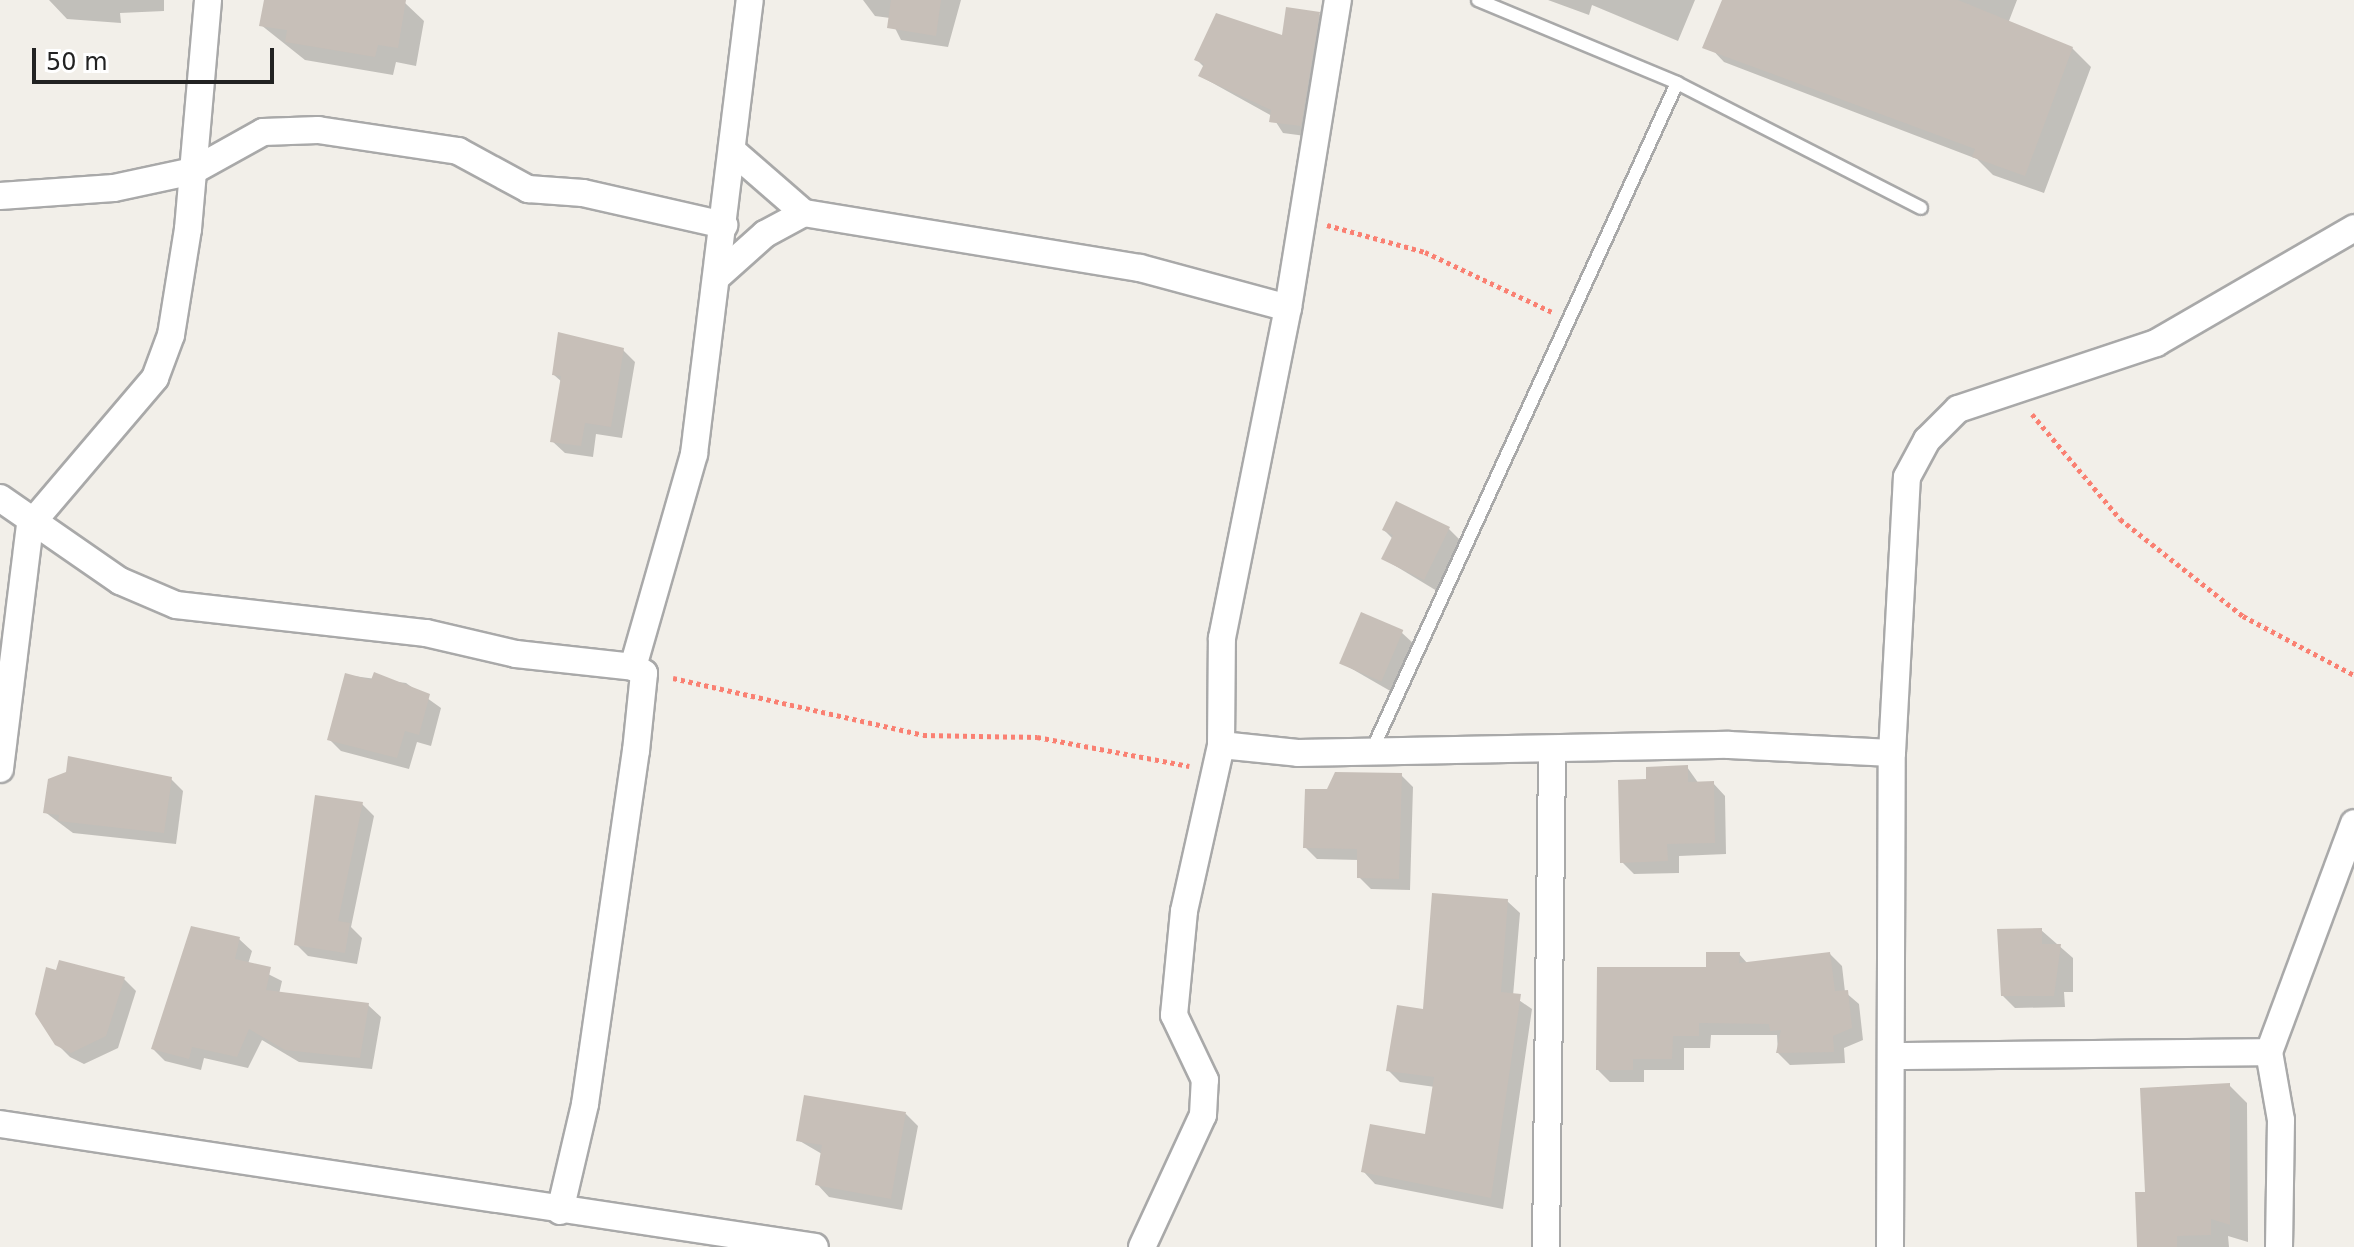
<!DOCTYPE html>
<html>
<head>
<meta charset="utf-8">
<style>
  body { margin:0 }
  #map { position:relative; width:2354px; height:1247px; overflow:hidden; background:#f2efe9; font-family:"DejaVu Sans",sans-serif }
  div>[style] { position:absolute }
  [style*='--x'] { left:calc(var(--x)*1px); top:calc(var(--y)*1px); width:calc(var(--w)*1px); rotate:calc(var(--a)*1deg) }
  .shadow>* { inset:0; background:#0003 }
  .building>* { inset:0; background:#c7bfb8; transform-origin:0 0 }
  .path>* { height:5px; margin-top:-2.5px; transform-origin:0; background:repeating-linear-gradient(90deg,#fa8072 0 4px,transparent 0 8px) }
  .roads { filter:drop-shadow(2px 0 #a9a9a9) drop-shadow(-2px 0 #a9a9a9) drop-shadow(0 2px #a9a9a9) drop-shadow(0 -2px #a9a9a9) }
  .service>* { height:12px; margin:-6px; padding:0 6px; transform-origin:6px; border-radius:6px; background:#fff }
  .minor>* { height:26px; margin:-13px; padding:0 13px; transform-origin:13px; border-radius:13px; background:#fff }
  span { translate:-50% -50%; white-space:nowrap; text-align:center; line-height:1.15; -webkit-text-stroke:6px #fff; paint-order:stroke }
  .scale { position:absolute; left:32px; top:48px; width:242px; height:36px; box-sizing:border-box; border:4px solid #222; border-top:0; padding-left:10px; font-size:24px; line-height:28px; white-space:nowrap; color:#222; -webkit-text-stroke:6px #fff; paint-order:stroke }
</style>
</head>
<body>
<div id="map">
  <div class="shadow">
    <i style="clip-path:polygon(49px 0,164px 0,164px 11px,120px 13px,121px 23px,67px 19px)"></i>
    <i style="clip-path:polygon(266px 0,405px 3px,424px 21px,416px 66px,396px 62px,393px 75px,305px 60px,261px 25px)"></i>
    <i style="clip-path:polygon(863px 0,961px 0,948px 47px,901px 40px,890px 18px,875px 16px)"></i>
    <i style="clip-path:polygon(1548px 0,1695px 0,1678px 41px,1592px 5px,1589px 15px)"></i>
    <i style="clip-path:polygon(1724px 0,2017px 0,2007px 26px,2072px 48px,2091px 67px,2044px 193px,1993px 175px,1977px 159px,1724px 62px,1706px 43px)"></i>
    <i style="clip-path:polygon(1319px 14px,1331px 26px,1313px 137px,1283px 133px,1272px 116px,1200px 76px,1204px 67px,1196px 59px,1284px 38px)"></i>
    <i style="clip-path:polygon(623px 350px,635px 362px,622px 438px,596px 434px,593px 457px,565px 453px,552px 441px,562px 382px,554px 375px)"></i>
    <i style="clip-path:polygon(1449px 529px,1461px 541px,1437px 591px,1384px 559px,1393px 539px,1384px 530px)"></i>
    <i style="clip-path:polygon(1401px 632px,1414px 644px,1392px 692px,1340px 662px)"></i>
    <i style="clip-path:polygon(346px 675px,406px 683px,441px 708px,431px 746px,417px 742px,409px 769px,341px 751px,329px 739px)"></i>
    <i style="clip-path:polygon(1687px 767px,1699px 784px,1713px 783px,1725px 796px,1726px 854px,1679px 856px,1679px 873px,1634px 874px,1622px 862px,1648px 781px)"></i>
    <i style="clip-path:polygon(1401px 775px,1413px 787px,1410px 890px,1371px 889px,1359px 877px,1359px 860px,1317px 859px,1305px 847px,1328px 791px)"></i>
    <i style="clip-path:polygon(171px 779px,183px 791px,176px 844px,73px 833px,45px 812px)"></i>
    <i style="clip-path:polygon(362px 804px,374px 816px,351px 927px,362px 938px,357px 964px,308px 956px,296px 944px)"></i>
    <i style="clip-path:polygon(1507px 901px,1520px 913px,1513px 996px,1532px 1009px,1503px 1209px,1375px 1184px,1363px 1171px,1427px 1136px,1435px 1087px,1400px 1082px,1388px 1070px)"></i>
    <i style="clip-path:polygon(2041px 930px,2073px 958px,2073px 992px,2064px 992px,2065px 1007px,2015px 1008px,2003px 996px)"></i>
    <i style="clip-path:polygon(239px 939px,252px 951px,248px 964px,282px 981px,279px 994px,368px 1005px,381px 1017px,372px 1069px,299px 1062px,262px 1040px,248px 1068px,204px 1058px,201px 1070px,165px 1061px,153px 1049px)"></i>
    <i style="clip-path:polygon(1739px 954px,1748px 964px,1830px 954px,1842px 966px,1845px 992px,1859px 1004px,1863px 1040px,1844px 1048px,1845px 1063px,1790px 1065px,1778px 1053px,1777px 1035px,1711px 1035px,1710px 1048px,1684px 1048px,1684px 1070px,1644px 1070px,1644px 1082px,1610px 1082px,1598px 1070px,1708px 969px)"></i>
    <i style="clip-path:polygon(124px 979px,136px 991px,118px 1048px,84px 1064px,70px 1057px,57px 1044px)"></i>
    <i style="clip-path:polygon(2229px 1085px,2247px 1103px,2248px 1242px,2228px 1236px,2229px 1247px,2139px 1247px,2148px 1194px)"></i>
    <i style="clip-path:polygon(906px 1114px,918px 1126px,902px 1210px,829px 1197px,817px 1184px,822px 1154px,798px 1140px)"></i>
  </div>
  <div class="building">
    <i style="clip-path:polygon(264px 0,406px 0,398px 48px,378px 45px,375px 57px,285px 42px,287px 30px,259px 26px)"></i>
    <i style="clip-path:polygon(891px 0,941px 0,936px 36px,887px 28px)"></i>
    <i style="clip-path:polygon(1722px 0,1958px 0,2073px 47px,2025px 176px,1972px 157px,1975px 149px,1702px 48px)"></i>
    <i style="clip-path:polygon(1286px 7px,1320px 12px,1301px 126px,1269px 122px,1271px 110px,1198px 76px,1204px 64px,1194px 60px,1216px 13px,1282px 35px)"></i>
    <i style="clip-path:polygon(558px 332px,624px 348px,611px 427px,585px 423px,581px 446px,550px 442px,561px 376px,552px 375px)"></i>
    <i style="clip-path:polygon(1396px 501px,1450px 527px,1424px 580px,1381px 559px,1393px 535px,1382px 530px)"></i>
    <i style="left:1361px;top:612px;width:46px;height:56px;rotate:23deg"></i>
    <i style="clip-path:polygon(374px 672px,430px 694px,419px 735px,405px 731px,397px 758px,327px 740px,345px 673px,371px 680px)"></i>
    <i style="clip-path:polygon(68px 756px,172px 777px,164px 833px,58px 821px,59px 815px,43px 813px,48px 779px,66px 772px)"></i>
    <i style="clip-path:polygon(1688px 765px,1688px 782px,1714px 781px,1715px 843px,1667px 844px,1668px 861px,1620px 863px,1618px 780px,1646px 779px,1646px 767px)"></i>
    <i style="clip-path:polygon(1335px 772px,1402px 773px,1399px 879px,1357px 878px,1357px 849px,1303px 848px,1305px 789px,1327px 789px)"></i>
    <i style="clip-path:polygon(315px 795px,363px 802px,338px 921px,350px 923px,345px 953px,294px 945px)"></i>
    <i style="clip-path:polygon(1432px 893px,1508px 899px,1501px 992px,1521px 994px,1491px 1198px,1361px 1172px,1370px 1124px,1425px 1134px,1434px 1077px,1386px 1071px,1397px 1005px,1423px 1009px)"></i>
    <i style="clip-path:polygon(191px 926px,240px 937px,235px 959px,271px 967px,266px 990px,369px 1003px,360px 1058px,285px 1050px,249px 1029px,237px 1057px,192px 1047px,189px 1059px,151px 1049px)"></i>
    <i style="clip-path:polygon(2042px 928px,2042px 944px,2061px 944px,2054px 996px,2001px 996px,1997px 929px)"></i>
    <i style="clip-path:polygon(1706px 952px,1740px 952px,1739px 963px,1830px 952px,1835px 991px,1848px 990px,1852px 1028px,1833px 1036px,1834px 1052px,1776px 1053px,1781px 1030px,1770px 1031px,1769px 1024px,1699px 1023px,1699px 1036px,1673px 1036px,1672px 1059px,1633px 1059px,1633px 1070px,1596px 1070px,1597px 967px,1706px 967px)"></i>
    <i style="clip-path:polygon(59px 960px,125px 977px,106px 1036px,71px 1053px,55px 1045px,35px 1014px,46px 967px,56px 970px)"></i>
    <i style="clip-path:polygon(2230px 1083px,2230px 1225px,2211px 1219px,2211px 1235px,2177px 1236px,2177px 1247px,2137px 1247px,2135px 1192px,2145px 1192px,2140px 1088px)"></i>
    <i style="clip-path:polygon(804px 1095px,906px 1112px,891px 1199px,815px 1185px,822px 1145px,796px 1141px)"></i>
  </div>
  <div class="path">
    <i style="--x:1327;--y:225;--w:102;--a:15.4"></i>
    <i style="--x:1425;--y:252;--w:140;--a:25.3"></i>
    <i style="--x:2032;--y:414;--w:137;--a:50"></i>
    <i style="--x:2120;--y:519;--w:157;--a:38.3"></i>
    <i style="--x:2243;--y:616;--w:126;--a:28"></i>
    <i style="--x:673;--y:678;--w:256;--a:12.8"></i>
    <i style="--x:923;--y:735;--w:114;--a:1"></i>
    <i style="--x:1037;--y:737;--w:155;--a:10.8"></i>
  </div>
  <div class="roads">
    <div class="service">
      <i style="--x:1478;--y:0;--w:216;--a:22.6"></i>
      <i style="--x:1677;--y:83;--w:274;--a:27.1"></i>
      <i style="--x:1373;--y:748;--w:731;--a:-65.43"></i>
    </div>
    <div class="minor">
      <i style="--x:735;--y:153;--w:91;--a:41"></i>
      <i style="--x:804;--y:213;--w:340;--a:9.3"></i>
      <i style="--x:1140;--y:268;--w:153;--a:15.1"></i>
      <i style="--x:0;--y:196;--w:114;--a:-4"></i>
      <i style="--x:114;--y:188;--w:81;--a:-12.1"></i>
      <i style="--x:193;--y:171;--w:80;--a:-29.1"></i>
      <i style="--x:263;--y:132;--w:55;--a:-2.1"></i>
      <i style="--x:318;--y:130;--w:142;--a:8.5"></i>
      <i style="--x:458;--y:151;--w:80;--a:28.5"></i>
      <i style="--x:528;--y:189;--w:55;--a:4.2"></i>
      <i style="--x:583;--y:193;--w:145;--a:12.8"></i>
      <i style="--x:718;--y:276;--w:63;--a:-41.8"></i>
      <i style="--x:765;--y:234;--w:44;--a:-28.3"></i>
      <i style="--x:0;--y:498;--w:146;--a:34.7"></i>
      <i style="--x:120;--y:581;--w:61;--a:23.2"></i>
      <i style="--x:176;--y:605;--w:252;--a:6.4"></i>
      <i style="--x:426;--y:633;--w:92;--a:13.1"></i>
      <i style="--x:516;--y:654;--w:118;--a:6.3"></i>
      <i style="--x:1221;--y:745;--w:77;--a:5.9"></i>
      <i style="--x:1298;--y:753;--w:431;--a:-1.1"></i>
      <i style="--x:1729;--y:745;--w:163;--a:2.8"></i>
      <i style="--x:0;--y:769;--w:246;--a:-83"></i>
      <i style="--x:30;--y:525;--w:193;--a:-49.6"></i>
      <i style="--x:155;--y:378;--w:46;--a:-69.6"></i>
      <i style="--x:171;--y:335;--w:107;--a:-80.9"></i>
      <i style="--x:188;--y:229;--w:230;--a:-85"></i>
      <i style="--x:1894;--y:1056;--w:375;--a:-0.6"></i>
      <i style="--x:0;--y:1124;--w:824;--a:8.58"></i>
      <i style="--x:560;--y:1211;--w:110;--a:-76.8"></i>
      <i style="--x:585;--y:1104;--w:357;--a:-81.8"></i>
      <i style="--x:636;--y:751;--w:78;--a:-84.1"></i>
      <i style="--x:644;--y:673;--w:13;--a:-151"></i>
      <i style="--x:633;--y:667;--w:222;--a:-74"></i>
      <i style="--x:694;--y:454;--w:457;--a:-83"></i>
      <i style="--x:1142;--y:1247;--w:145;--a:-65.2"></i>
      <i style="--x:1203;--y:1115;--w:35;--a:-87"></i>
      <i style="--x:1205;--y:1080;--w:72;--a:-115.5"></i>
      <i style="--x:1174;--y:1015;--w:104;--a:-84.5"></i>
      <i style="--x:1184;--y:911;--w:170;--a:-77.4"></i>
      <i style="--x:1221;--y:745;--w:107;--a:-89.5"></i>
      <i style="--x:1222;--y:638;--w:337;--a:-78.7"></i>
      <i style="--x:1288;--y:308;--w:312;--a:-80.8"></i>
      <i style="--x:1546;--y:1247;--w:498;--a:-89.3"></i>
      <i style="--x:1890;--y:1247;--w:494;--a:-89.8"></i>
      <i style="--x:1892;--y:753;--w:276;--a:-86.9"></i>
      <i style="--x:1907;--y:477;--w:42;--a:-61.6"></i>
      <i style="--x:1927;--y:440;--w:44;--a:-45"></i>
      <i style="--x:1958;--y:409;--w:209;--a:-18.4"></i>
      <i style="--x:2156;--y:343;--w:229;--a:-30.1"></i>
      <i style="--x:2279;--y:1247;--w:127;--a:-89.1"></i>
      <i style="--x:2281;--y:1120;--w:69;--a:-100"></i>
      <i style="--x:2269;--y:1052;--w:244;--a:-69.6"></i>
    </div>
  </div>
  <div class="scale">50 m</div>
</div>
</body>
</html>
